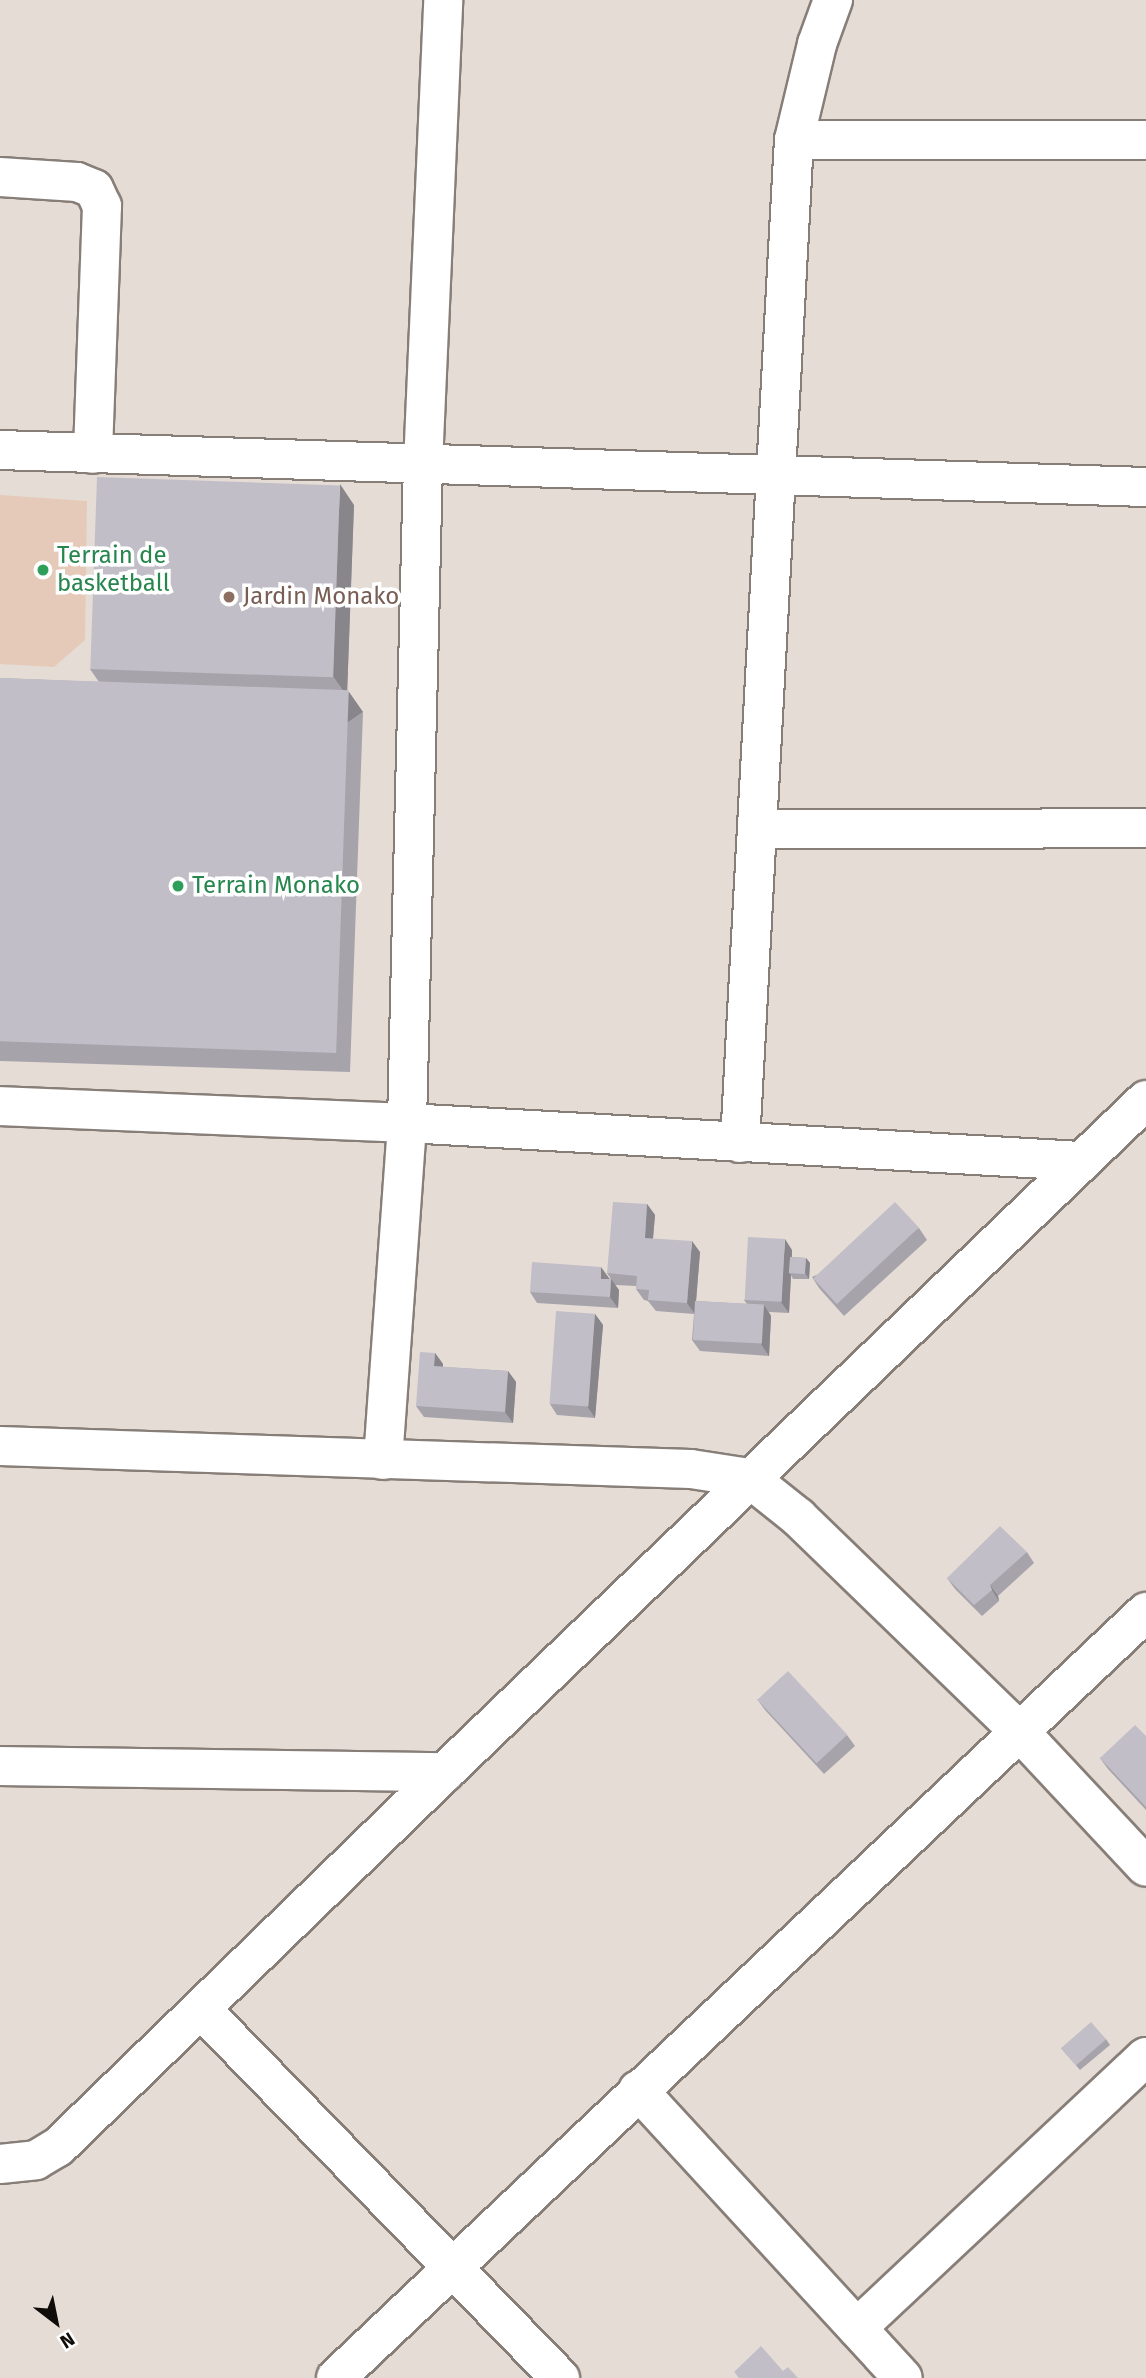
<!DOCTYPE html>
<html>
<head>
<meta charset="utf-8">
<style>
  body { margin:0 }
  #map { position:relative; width:1146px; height:2378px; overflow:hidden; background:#e6dcd6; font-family:"Fira Sans",sans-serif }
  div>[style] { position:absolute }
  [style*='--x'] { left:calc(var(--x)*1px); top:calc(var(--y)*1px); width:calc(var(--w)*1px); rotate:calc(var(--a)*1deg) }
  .green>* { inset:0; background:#e5cab9 }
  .roads { filter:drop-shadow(2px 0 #877e78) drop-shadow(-2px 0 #877e78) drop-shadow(0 2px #877e78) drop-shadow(0 -2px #877e78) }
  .street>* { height:38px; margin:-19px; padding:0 19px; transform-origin:19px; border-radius:19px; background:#fff }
  .secondary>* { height:38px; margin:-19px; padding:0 19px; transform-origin:19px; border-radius:19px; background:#fff }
  .wall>* { inset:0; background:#a7a3ab }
  .shaded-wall>* { inset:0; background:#88858b; transform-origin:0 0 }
  .building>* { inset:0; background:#c2bec7; transform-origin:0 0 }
  .dots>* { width:19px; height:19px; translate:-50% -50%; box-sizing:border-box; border:4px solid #fff; border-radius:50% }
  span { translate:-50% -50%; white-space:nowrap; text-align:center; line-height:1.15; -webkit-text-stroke:7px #fff; paint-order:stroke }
  .leisure-label { font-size:24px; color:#27864d }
  .left { translate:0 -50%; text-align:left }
  .education-label { font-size:24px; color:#785e54 }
  .north { position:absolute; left:21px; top:2287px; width:70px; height:70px; -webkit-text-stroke:5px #fff; paint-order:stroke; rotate:148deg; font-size:19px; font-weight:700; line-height:28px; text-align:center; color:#100c0a }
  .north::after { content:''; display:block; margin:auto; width:24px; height:32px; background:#100c0a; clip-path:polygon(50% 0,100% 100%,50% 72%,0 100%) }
</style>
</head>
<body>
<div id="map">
  <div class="green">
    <i style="clip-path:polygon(0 495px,87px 501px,85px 640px,54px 667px,0 664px)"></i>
  </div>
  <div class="roads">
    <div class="street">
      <i style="--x:794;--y:140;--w:352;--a:0"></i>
      <i style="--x:0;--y:177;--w:77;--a:3.7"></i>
      <i style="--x:77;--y:182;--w:18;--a:22"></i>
      <i style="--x:94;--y:189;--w:19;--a:65"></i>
      <i style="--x:102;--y:206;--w:248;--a:92.1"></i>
      <i style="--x:0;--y:450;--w:1147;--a:1.85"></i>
      <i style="--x:757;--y:829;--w:389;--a:-0.1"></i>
      <i style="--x:0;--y:1106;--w:407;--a:2.4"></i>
      <i style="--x:407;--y:1123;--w:674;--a:3.23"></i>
      <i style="--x:740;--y:1143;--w:1004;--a:-86.92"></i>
      <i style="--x:794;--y:140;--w:99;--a:-76.5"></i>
      <i style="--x:817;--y:44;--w:47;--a:-70"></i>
      <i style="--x:0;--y:1446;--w:691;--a:1.91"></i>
      <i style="--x:691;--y:1469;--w:59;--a:8.8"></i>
      <i style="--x:749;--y:1478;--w:63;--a:38.5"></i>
      <i style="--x:798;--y:1517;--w:306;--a:44.1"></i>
      <i style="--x:1018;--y:1730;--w:187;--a:46.9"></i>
      <i style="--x:383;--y:1460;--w:338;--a:-85.9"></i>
      <i style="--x:407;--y:1123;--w:658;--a:-88.61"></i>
      <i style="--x:423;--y:465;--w:465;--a:-87.5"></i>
      <i style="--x:0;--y:1766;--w:445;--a:0.8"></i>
      <i style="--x:445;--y:1772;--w:971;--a:-43.79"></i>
      <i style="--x:201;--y:2009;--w:515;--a:45.79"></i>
      <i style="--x:638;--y:2090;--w:391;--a:47.4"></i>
      <i style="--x:0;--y:2164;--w:36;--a:-6"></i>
      <i style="--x:36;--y:2160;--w:26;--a:-31"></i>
      <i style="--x:58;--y:2147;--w:539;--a:-44.1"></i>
      <i style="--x:857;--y:2328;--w:396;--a:-43.2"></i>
    </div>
    <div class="secondary">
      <i style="--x:336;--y:2378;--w:1115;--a:-43.4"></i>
    </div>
  </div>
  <div class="wall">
    <i style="clip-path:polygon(354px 505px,347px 692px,349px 692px,363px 712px,350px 1072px,0 1061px,0 678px,99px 682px,90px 669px)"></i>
    <i style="clip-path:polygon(647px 1204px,655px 1215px,653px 1239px,700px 1252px,696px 1301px,747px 1304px,744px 1300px,792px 1250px,792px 1257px,806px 1258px,810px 1263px,809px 1279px,793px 1279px,791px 1275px,789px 1313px,769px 1312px,771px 1316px,769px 1356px,700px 1351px,692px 1340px,694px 1314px,656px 1311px,648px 1301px,644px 1300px,636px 1289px,636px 1286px,615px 1285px,619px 1290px,618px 1308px,537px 1303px,530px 1292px,609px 1278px,611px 1279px,607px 1273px)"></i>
    <i style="clip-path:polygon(919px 1228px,927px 1240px,844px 1316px,819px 1288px,812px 1277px)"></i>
    <i style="clip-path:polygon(595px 1314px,603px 1325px,595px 1418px,557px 1415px,550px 1404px)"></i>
    <i style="clip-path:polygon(435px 1353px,443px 1364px,443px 1367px,508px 1371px,516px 1382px,513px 1423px,424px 1417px,416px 1406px)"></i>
    <i style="clip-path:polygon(1027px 1552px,1034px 1563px,998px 1596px,999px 1601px,982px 1616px,955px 1589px,947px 1578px)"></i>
    <i style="clip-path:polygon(757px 1699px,847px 1735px,855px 1746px,824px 1774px,765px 1710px)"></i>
    <i style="clip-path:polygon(1146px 1736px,1146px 1810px,1108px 1769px,1100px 1758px)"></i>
    <i style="clip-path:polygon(1106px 2039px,1110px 2045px,1080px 2070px,1061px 2048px)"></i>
  </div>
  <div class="shaded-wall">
    <i style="clip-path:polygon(340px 484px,354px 505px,347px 696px,333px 676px)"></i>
    <i style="left:349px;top:692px;width:24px;height:359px;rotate:55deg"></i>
    <i style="clip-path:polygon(647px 1204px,655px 1215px,652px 1249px,645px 1238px)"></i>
    <i style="clip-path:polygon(785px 1239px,792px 1250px,791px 1273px,789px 1273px,791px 1275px,789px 1313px,781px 1302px)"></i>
    <i style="clip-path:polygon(692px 1241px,700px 1252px,695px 1314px,687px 1303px)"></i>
    <i style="clip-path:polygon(806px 1258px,810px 1263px,809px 1279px,805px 1273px)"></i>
    <i style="clip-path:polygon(601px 1267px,609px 1278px,609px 1290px,601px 1279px)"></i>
    <i style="clip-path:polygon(611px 1279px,619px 1290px,618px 1308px,610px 1297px)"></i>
    <i style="clip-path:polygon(764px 1305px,771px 1316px,769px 1356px,761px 1344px)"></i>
    <i style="clip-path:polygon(595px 1314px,603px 1325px,595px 1418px,587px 1406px)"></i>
    <i style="clip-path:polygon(435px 1353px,443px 1364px,442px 1377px,434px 1366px)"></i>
    <i style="clip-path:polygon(508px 1371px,516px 1382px,513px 1423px,505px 1412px)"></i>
    <i style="clip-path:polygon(990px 1585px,998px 1596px,999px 1601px,992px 1590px)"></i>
  </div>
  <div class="building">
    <i style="left:97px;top:477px;width:243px;height:192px;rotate:2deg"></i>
    <i style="left:0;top:678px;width:349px;height:363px;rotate:2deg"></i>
    <i style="clip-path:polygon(613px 1202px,647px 1204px,645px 1238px,692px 1241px,687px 1303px,648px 1300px,649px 1290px,636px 1289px,637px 1276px,607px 1273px)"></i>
    <i style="left:895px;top:1202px;width:35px;height:112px;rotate:47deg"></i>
    <i style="left:748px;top:1237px;width:37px;height:63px;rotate:3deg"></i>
    <i style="left:790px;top:1257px;width:16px;height:16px;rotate:4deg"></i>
    <i style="clip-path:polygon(532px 1262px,601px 1267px,601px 1279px,611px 1279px,610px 1297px,530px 1292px)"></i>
    <i style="left:695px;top:1301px;width:69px;height:39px;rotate:3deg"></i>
    <i style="left:556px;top:1311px;width:39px;height:93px;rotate:4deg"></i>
    <i style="clip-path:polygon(420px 1352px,435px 1353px,434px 1366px,508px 1371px,505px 1412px,416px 1406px)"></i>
    <i style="clip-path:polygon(1000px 1526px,1027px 1552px,990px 1585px,992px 1590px,974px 1605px,947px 1578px)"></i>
    <i style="left:788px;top:1671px;width:87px;height:42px;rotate:47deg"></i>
    <i style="clip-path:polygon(1135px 1725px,1146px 1736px,1146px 1807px,1100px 1758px)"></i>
    <i style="left:1091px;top:2022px;width:23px;height:40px;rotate:49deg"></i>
    <i style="clip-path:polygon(761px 2346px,783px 2371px,788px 2367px,798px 2378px,739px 2378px,734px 2372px)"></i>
  </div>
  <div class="dots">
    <i style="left:43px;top:570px;background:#2e9e5b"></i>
    <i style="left:229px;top:597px;background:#8d6e63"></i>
    <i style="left:178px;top:886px;background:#2e9e5b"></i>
  </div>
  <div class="leisure-label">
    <span class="left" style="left:57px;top:570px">Terrain de<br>basketball</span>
    <span class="left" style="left:192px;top:886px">Terrain Monako</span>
  </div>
  <div class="education-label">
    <span class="left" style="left:243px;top:597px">Jardin Monako</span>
  </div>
  <div class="north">N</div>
</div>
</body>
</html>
